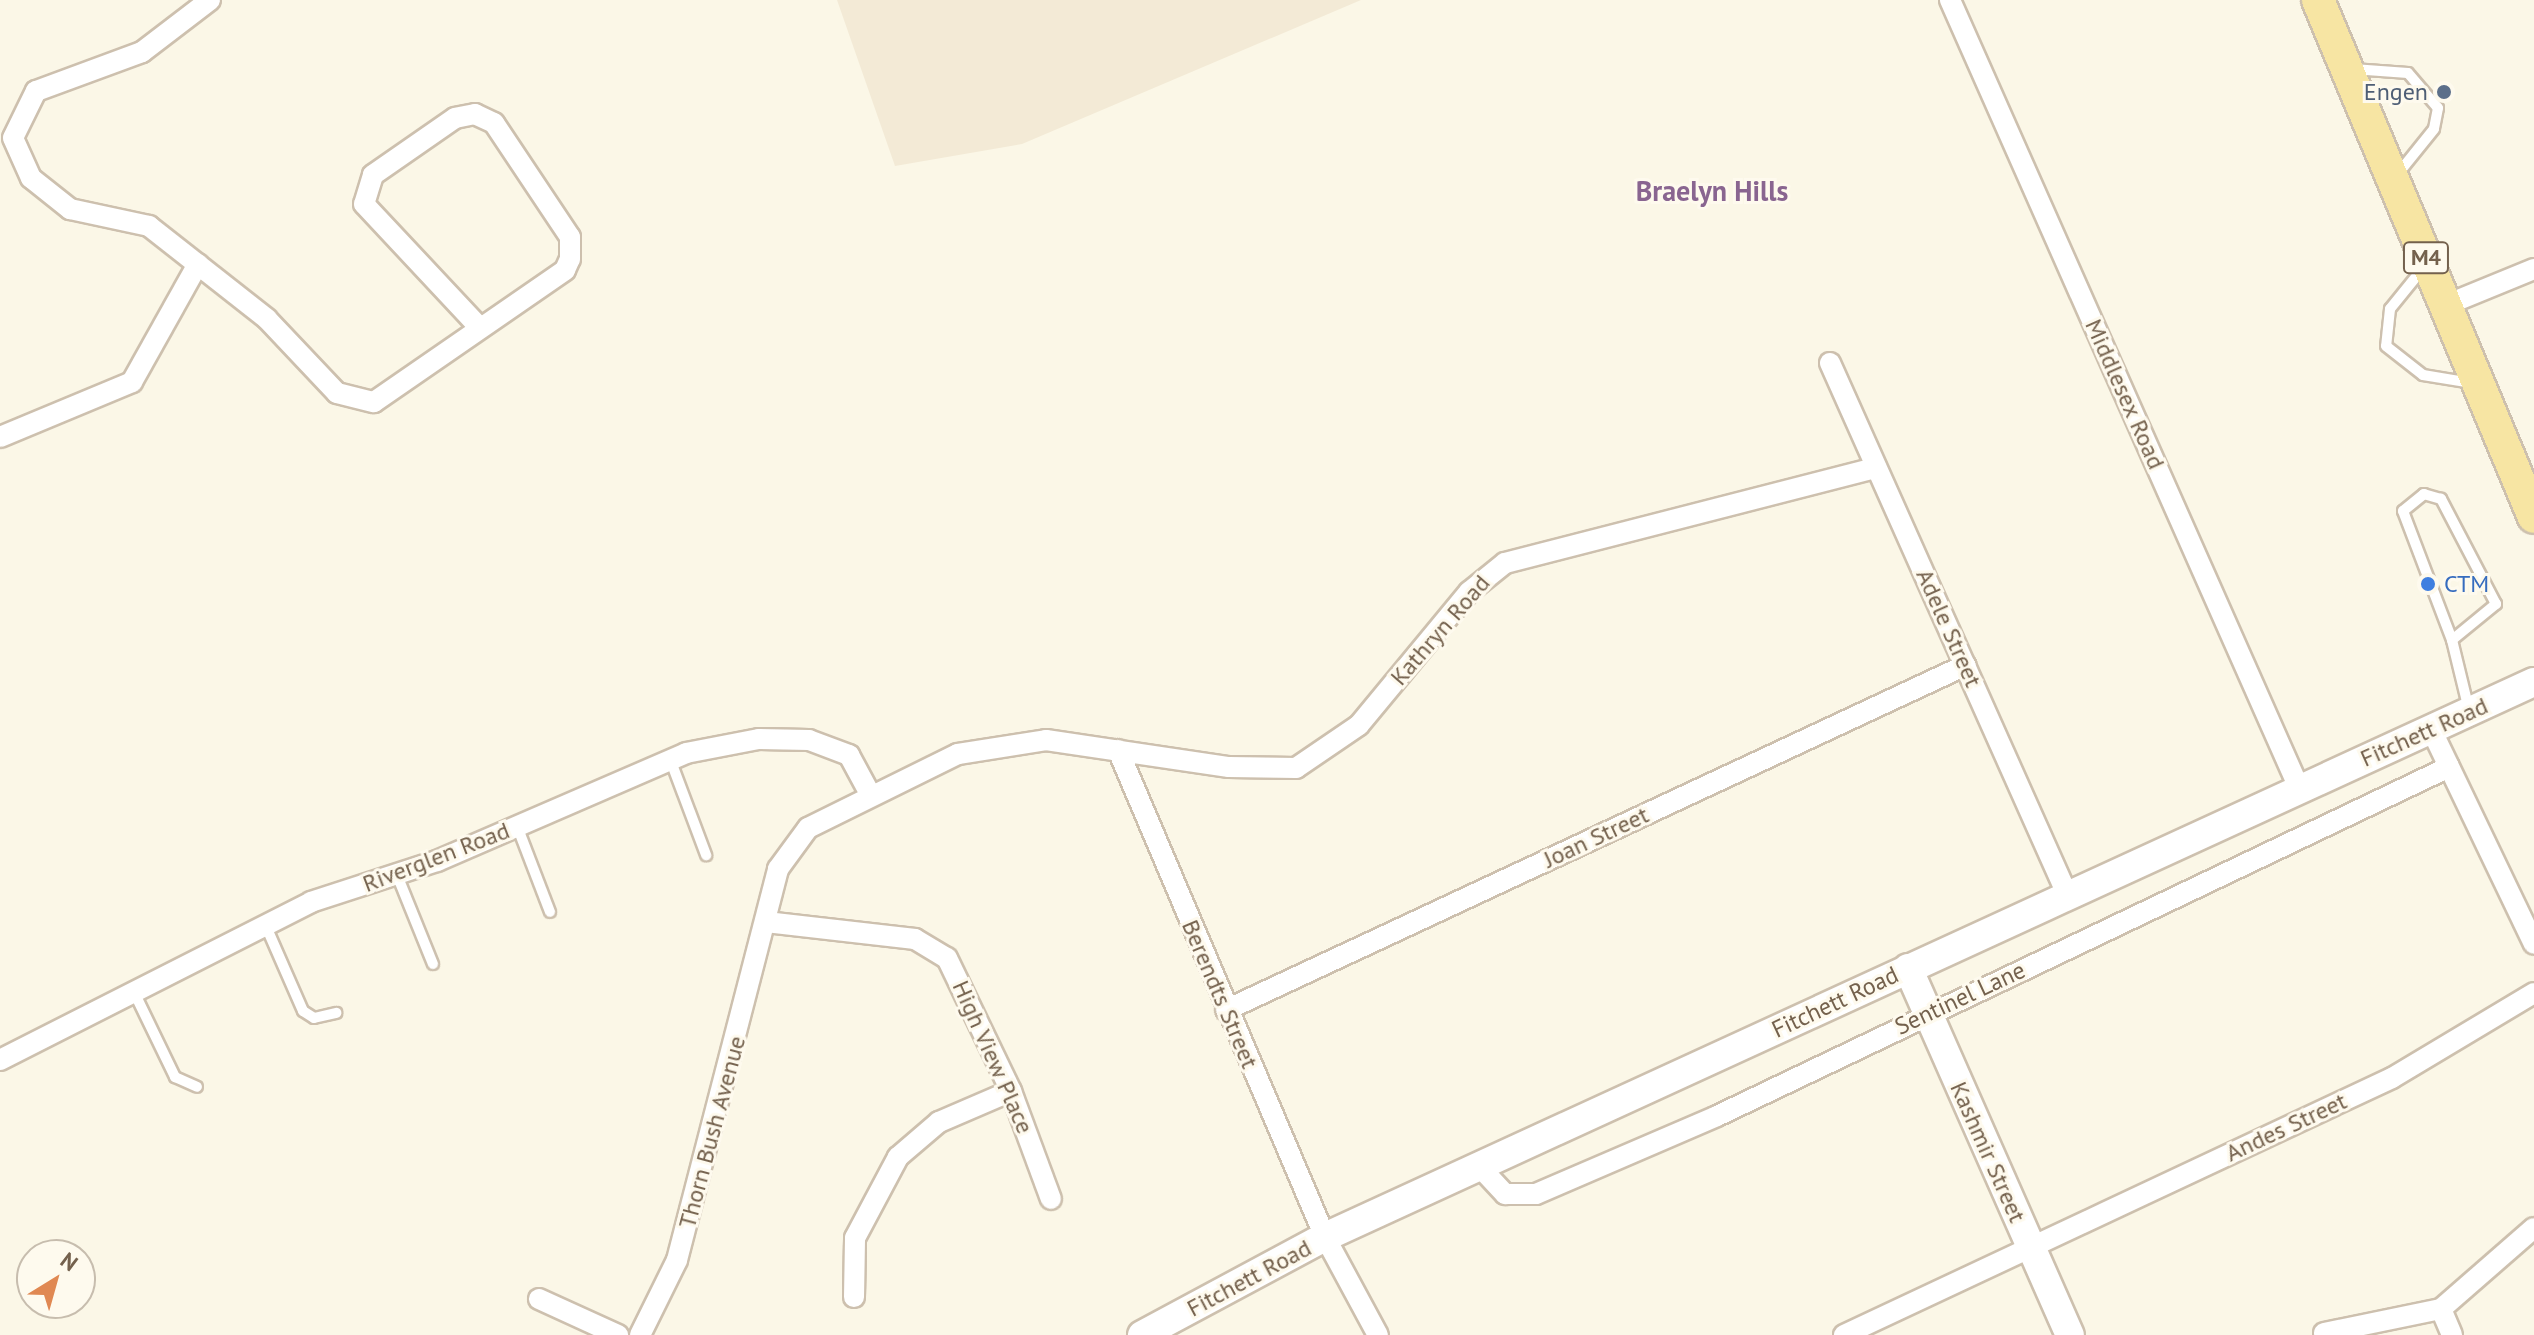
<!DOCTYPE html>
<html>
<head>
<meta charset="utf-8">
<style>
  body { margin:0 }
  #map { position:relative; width:2534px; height:1335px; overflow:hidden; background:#fbf7e7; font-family:"PT Sans",sans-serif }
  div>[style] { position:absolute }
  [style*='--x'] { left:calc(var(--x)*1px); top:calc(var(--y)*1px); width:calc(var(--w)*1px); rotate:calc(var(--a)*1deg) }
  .residential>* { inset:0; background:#f3ead6 }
  .roads { filter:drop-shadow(2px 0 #cdc0ae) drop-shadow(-2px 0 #cdc0ae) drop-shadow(0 2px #cdc0ae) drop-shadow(0 -2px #cdc0ae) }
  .lane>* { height:10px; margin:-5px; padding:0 5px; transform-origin:5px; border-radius:5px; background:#fff }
  .street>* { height:20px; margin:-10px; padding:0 10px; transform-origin:10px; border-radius:10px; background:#fff }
  .secondary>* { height:28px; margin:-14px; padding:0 14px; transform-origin:14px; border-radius:14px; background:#fff }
  .primary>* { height:32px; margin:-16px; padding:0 16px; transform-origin:16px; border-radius:16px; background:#f7e5a3 }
  .dots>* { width:22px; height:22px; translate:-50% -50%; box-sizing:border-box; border:4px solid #fefaee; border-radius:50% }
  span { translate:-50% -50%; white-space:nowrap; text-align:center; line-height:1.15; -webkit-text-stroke:6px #fefaee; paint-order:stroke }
  .shield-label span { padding:2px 6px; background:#fefaee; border:2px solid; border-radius:6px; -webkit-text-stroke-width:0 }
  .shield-label { font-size:22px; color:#74614d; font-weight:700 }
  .service-label { font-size:24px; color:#4e5e75 }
  .right { translate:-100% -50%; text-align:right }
  .street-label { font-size:24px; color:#74614d }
  .shop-label { font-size:24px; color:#366cbe }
  .left { translate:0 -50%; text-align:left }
  .quarter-label { font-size:28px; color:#896590; font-weight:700 }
  .north { position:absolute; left:16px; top:1239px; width:80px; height:80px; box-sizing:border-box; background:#fefaee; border:2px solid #c7bdae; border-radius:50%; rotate:37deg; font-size:22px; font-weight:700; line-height:32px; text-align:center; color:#74614d }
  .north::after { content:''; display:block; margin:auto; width:28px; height:36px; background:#e08852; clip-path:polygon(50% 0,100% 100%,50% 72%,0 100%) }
</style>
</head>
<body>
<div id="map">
  <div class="residential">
    <i style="clip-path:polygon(837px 0,1361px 0,1022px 144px,895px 166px)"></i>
  </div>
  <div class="roads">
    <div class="lane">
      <i style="--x:2353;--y:69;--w:55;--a:4.2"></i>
      <i style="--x:2408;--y:73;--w:46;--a:49.4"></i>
      <i style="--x:2438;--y:108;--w:21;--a:101"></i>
      <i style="--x:2434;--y:129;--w:59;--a:128.8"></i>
      <i style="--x:2424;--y:267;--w:54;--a:129"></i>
      <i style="--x:2390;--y:309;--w:37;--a:96"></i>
      <i style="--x:2386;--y:346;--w:47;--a:38.1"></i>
      <i style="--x:2423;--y:375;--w:50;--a:9.3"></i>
      <i style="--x:2452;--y:640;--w:57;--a:-39.3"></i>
      <i style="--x:2496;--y:604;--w:119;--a:-117.6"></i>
      <i style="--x:2441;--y:499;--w:18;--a:-164"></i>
      <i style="--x:2424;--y:494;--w:27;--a:141"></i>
      <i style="--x:2403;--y:511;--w:138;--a:69.2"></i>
      <i style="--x:2452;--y:640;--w:72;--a:76.3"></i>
      <i style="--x:670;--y:759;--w:103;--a:69.4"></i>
      <i style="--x:517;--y:826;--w:92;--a:69"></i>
      <i style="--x:397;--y:875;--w:96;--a:68"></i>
      <i style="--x:265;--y:924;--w:95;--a:66.4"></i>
      <i style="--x:303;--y:1011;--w:13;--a:32"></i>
      <i style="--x:314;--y:1018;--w:23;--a:-13"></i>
      <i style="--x:133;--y:990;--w:97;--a:64.2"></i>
      <i style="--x:175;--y:1077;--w:24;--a:24"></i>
    </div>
    <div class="street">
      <i style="--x:210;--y:0;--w:86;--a:142.6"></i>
      <i style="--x:142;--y:52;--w:113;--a:159.8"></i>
      <i style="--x:36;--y:91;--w:52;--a:116.1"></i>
      <i style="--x:13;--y:138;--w:44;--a:65.8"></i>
      <i style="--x:31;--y:178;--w:50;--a:38.5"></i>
      <i style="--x:70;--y:209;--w:81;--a:12.1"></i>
      <i style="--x:149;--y:226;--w:150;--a:38.2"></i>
      <i style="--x:267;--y:319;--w:102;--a:46.6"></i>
      <i style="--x:337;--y:393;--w:38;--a:14"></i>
      <i style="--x:374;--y:402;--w:232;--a:-34.6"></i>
      <i style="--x:565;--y:270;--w:12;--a:-66"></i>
      <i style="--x:570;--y:259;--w:22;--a:-90"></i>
      <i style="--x:570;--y:237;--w:137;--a:-123.7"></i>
      <i style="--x:494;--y:123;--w:21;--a:-155"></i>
      <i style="--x:475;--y:114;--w:20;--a:169"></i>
      <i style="--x:455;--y:118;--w:100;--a:145.2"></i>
      <i style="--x:373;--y:175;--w:30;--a:107"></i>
      <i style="--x:364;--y:204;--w:168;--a:46.9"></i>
      <i style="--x:1950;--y:0;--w:862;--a:66.11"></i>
      <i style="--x:2446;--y:305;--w:95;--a:-22.2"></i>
      <i style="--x:1830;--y:363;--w:581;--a:65.95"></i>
      <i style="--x:0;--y:437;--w:143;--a:-22.6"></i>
      <i style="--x:132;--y:382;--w:135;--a:-60.8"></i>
      <i style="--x:2431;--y:729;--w:238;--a:64.4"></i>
      <i style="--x:1118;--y:750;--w:529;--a:66.97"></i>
      <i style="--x:1325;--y:1237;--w:111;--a:61.6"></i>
      <i style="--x:766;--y:922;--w:150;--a:6.5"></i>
      <i style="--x:915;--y:939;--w:37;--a:31"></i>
      <i style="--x:947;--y:958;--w:148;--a:64.3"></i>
      <i style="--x:1011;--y:1091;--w:115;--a:69.7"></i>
      <i style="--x:1226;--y:1010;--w:816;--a:-25"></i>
      <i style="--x:0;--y:1060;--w:349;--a:-26.9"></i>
      <i style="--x:311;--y:902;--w:133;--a:-18"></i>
      <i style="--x:437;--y:861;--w:271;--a:-23.4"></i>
      <i style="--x:686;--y:753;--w:74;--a:-10.9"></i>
      <i style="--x:759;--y:739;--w:50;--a:1.1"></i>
      <i style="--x:809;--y:740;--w:43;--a:20.6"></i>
      <i style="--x:849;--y:755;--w:42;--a:61.6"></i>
      <i style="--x:1478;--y:1165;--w:40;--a:47"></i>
      <i style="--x:1505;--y:1194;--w:31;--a:0"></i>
      <i style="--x:1536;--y:1194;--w:197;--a:-23.3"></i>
      <i style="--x:1717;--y:1116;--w:811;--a:-25.49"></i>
      <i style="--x:854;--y:1297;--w:59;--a:-89"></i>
      <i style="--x:855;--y:1238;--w:92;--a:-62"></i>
      <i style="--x:898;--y:1157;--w:54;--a:-40.5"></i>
      <i style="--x:939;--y:1122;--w:78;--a:-23.3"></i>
      <i style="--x:539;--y:1299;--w:87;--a:24.5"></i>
      <i style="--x:2441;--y:1309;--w:28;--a:67"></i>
      <i style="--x:2324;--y:1333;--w:119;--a:-11.6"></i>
      <i style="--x:2441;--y:1309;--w:123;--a:-41.1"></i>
      <i style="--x:640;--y:1335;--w:84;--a:-63.7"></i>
      <i style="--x:677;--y:1260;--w:404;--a:-75.5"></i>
      <i style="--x:778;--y:869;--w:51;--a:-53.8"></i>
      <i style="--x:808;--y:828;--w:167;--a:-26.3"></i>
      <i style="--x:958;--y:754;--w:89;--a:-9"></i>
      <i style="--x:1046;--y:740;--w:185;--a:8.4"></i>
      <i style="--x:1229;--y:767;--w:67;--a:0.9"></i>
      <i style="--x:1296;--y:768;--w:76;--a:-34.3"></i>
      <i style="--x:1359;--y:725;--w:173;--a:-50.4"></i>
      <i style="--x:1469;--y:592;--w:46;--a:-38.9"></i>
      <i style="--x:1505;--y:563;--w:383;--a:-14.4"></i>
      <i style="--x:1844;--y:1335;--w:605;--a:-25.13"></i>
      <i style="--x:2392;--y:1078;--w:165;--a:-30.9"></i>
    </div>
    <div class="secondary">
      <i style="--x:1908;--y:968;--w:401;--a:66.2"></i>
      <i style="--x:1142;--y:1335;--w:208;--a:-28.2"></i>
      <i style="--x:1325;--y:1237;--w:1330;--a:-24.66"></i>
    </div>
    <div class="primary">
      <i style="--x:2318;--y:0;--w:560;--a:67.33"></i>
    </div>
  </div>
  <div class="dots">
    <i style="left:2444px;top:92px;background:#5c6f8a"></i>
    <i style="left:2428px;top:584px;background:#3f7fe0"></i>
  </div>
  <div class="shield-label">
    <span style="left:2426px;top:258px">M4</span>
  </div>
  <div class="service-label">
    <span class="right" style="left:2428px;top:92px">Engen</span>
  </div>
  <div class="street-label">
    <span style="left:2125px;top:394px;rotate:66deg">Middlesex Road</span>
    <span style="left:1949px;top:628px;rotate:66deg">Adele Street</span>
    <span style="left:1440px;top:630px;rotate:-49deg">Kathryn Road</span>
    <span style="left:2424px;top:732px;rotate:-24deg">Fitchett Road</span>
    <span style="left:1596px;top:837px;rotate:-25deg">Joan Street</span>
    <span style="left:436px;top:857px;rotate:-21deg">Riverglen Road</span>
    <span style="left:1220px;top:994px;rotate:67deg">Berendts Street</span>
    <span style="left:1960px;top:998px;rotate:-25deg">Sentinel Lane</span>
    <span style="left:1835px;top:1002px;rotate:-25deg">Fitchett Road</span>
    <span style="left:993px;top:1057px;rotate:66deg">High View Place</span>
    <span style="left:2286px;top:1127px;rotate:-25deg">Andes Street</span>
    <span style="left:712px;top:1132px;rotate:-75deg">Thorn Bush Avenue</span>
    <span style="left:1988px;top:1152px;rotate:66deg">Kashmir Street</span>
    <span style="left:1249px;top:1278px;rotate:-28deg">Fitchett Road</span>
  </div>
  <div class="shop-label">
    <span class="left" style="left:2444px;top:584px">CTM</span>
  </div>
  <div class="quarter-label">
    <span style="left:1712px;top:191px">Braelyn Hills</span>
  </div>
  <div class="north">N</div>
</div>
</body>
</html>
